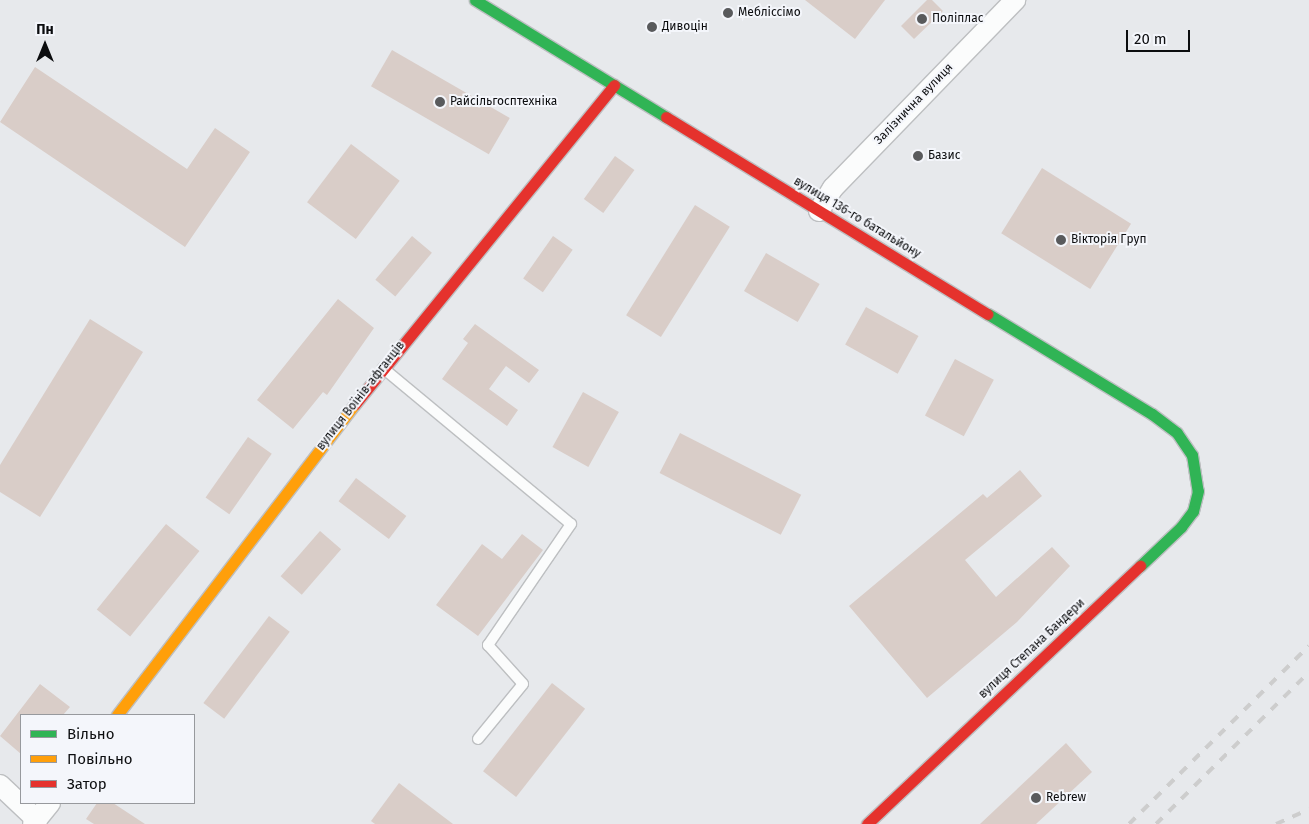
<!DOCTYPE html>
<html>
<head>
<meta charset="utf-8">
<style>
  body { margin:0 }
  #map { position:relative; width:1309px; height:824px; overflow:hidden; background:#e7e9ec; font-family:"Fira Sans",sans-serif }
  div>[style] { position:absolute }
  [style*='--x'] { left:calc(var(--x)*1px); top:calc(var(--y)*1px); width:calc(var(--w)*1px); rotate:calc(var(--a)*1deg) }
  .building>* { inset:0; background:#d9cdc8; transform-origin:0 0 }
  .roads { filter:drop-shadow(1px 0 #bdbfc1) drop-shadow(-1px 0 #bdbfc1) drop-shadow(0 1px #bdbfc1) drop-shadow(0 -1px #bdbfc1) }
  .lane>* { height:10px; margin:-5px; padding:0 5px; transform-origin:5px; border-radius:5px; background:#fbfcfc }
  .street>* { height:20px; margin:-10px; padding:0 10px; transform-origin:10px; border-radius:10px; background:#fbfcfc }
  .fast>* { height:11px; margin:-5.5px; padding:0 5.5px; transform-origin:5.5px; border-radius:5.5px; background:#30b455 }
  .slow>* { height:11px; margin:-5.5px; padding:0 5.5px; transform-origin:5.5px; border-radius:5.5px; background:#ff9f0a }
  .jam>* { height:11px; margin:-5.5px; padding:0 5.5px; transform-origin:5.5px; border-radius:5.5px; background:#e5322d }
  .rail>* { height:4px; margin-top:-2px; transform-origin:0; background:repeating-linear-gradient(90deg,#cdcdcd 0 9px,transparent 0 18px) }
  .dots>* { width:14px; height:14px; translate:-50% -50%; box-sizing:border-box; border:2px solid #f4f6fb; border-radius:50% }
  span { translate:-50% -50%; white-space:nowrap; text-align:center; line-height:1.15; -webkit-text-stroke:4px #f4f6fb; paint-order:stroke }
  .poi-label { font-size:12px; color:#0c0d0f }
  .left { translate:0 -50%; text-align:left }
  .street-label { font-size:12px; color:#0c0d0f }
  .legend { position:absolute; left:20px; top:714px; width:175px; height:90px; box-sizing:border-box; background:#f4f6fb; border:1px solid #97999d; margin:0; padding:6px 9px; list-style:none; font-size:15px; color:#0c0d0f }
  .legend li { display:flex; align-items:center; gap:10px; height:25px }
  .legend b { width:25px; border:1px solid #97999d }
  .north { position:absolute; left:20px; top:20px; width:50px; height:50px; -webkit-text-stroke:4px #f4f6fb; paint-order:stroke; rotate:0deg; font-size:14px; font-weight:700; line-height:20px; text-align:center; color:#0c0d0f }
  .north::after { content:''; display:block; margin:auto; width:18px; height:22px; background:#0c0d0f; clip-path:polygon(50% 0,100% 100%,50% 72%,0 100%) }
  .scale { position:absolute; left:1126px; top:30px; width:64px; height:22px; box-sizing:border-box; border:2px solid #0c0d0f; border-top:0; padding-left:6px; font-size:15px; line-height:18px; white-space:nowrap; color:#0c0d0f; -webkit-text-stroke:4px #f4f6fb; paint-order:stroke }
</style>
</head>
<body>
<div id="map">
  <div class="building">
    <i style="clip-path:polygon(805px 0,885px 0,855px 39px)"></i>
    <i style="clip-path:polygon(927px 0,932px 0,943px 11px,914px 39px,901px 26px)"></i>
    <i style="left:392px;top:50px;width:136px;height:42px;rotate:30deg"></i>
    <i style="clip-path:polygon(35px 67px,187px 169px,215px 128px,250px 152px,185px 247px,0 122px)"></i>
    <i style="left:351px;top:144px;width:61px;height:73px;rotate:37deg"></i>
    <i style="left:615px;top:156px;width:24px;height:53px;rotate:36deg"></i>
    <i style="left:1042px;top:168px;width:105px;height:77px;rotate:32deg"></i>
    <i style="left:695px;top:205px;width:41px;height:130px;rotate:32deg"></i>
    <i style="left:412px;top:236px;width:26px;height:57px;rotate:40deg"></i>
    <i style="left:553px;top:236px;width:24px;height:52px;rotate:35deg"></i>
    <i style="left:766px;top:253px;width:62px;height:44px;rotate:30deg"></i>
    <i style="clip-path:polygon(338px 299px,374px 328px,327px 395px,323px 392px,293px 429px,257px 400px)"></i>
    <i style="left:866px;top:307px;width:60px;height:43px;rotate:29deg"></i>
    <i style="clip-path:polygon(90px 319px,143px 352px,40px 517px,0 492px,0 465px)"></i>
    <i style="clip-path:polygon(475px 324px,539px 370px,529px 383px,506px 366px,489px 389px,518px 410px,507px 426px,442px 379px,468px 343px,463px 339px)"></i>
    <i style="left:955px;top:359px;width:44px;height:64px;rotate:28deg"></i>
    <i style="left:583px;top:392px;width:41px;height:63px;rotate:29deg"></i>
    <i style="left:680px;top:433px;width:136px;height:45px;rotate:27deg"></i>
    <i style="left:248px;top:437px;width:29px;height:74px;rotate:35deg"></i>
    <i style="clip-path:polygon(1020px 470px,1042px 496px,965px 560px,996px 597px,1052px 547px,1070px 566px,1017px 622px,927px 698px,849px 606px,983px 494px,987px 498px)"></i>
    <i style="left:356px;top:478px;width:63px;height:29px;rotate:37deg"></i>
    <i style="left:166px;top:524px;width:43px;height:110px;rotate:39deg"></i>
    <i style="left:320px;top:531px;width:28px;height:60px;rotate:41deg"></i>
    <i style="clip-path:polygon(522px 534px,543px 550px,478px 636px,436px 605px,482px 544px,502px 559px)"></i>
    <i style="left:269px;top:616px;width:26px;height:109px;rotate:37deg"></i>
    <i style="left:552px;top:683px;width:42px;height:112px;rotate:38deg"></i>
    <i style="clip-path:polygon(40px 684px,70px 707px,63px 715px,21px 715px,21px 754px,0 736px)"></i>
    <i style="clip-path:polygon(1066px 743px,1092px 772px,1036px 824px,980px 824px)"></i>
    <i style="clip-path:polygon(399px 783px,453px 824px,375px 824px,371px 821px)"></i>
    <i style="clip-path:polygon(97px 803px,113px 803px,145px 824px,94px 824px,86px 819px)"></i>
  </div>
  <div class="roads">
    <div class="lane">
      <i style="--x:383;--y:368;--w:244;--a:39.7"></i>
      <i style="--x:571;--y:524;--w:147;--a:124.4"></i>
      <i style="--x:488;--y:645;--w:52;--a:48.1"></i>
      <i style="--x:523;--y:684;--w:71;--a:129.3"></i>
    </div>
    <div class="street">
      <i style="--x:819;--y:211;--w:27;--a:-59"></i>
      <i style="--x:833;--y:188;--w:262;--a:-45.9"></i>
      <i style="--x:0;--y:785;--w:51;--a:43.4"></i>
      <i style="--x:33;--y:824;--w:27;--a:-51"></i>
    </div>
    <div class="fast">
      <i style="--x:475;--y:0;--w:224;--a:31.5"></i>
      <i style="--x:988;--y:314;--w:192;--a:31.4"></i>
      <i style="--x:1152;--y:414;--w:31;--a:37"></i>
      <i style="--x:1177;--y:433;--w:27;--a:56"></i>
      <i style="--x:1192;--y:455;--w:36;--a:81"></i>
      <i style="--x:1198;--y:491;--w:21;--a:104"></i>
      <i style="--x:1193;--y:511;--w:20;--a:127"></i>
      <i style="--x:1181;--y:527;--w:57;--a:136.4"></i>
    </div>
    <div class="slow">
      <i style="--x:117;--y:715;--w:392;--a:-52.6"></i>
    </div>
    <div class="jam">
      <i style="--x:666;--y:117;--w:377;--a:31.5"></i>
      <i style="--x:355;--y:404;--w:411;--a:-50.9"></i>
      <i style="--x:867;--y:824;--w:376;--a:-43.4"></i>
    </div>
  </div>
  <div class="rail">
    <i style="--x:1129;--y:824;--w:253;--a:-44.7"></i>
    <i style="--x:1156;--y:824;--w:216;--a:-44.8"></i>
    <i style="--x:1276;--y:824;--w:36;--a:-24"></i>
  </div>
  <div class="dots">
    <i style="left:728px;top:13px;background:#595a5c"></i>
    <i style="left:922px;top:19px;background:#595a5c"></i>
    <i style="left:652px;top:27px;background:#595a5c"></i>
    <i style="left:440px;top:102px;background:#595a5c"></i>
    <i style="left:918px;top:156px;background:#595a5c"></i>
    <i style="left:1061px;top:240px;background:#595a5c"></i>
    <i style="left:1036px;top:798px;background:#595a5c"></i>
  </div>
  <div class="poi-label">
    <span class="left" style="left:738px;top:13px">Мебліссімо</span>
    <span class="left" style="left:932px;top:19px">Поліплас</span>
    <span class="left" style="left:662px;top:27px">Дивоцін</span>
    <span class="left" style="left:450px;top:102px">Райсільгосптехніка</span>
    <span class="left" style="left:928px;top:156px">Базис</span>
    <span class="left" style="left:1071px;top:240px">Вікторія Груп</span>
    <span class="left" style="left:1046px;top:798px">Rebrew</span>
  </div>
  <div class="street-label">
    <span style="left:914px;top:104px;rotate:-46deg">Залізнична вулиця</span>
    <span style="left:857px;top:218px;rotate:31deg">вулиця 136-го батальйону</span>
    <span style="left:361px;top:396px;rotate:-52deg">вулиця Воїнів-афганців</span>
    <span style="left:1032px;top:649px;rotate:-43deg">вулиця Степана Бандери</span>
  </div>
  <ul class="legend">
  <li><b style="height:6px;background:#30b455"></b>Вільно</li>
  <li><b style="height:6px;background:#ff9f0a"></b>Повільно</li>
  <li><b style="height:6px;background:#e5322d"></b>Затор</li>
  </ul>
  <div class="north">Пн</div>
  <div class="scale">20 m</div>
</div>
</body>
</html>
